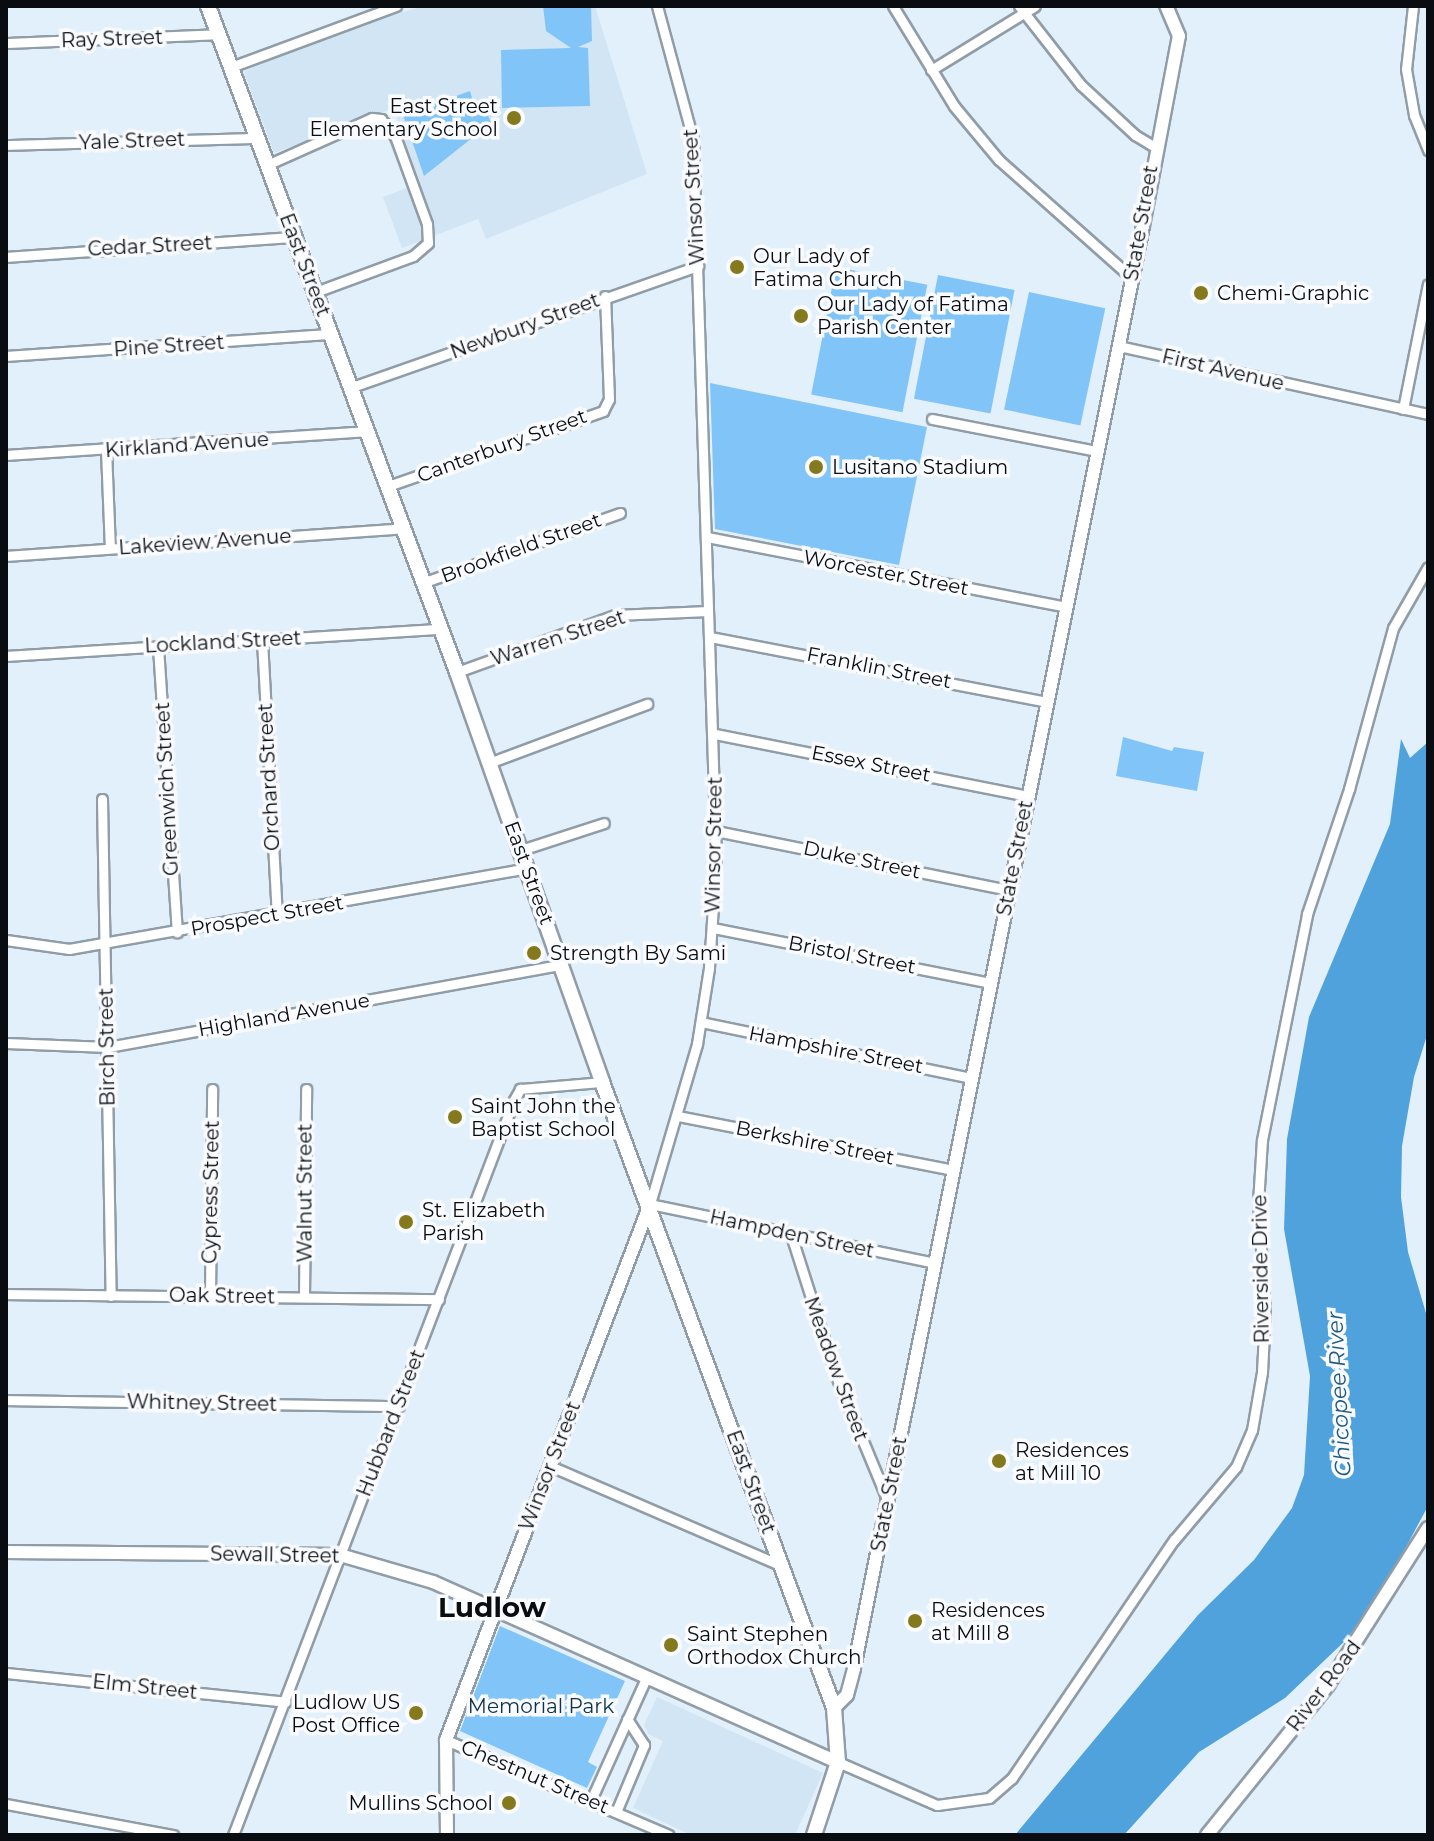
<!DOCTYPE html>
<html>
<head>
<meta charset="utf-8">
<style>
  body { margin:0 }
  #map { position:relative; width:1434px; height:1841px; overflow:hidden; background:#e2f0fb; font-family:Montserrat,sans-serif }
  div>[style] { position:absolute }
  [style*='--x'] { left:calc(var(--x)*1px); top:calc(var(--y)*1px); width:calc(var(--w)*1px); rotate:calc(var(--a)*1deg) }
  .built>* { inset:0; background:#d1e5f4 }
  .green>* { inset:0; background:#81c5f8; transform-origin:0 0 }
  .water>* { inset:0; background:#50a2dd }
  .roads { filter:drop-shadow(2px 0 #909da7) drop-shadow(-2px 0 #909da7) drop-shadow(0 2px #909da7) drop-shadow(0 -2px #909da7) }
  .minor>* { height:9px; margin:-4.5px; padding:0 4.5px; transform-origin:4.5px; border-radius:4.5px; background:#fff }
  .tertiary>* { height:12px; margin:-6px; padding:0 6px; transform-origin:6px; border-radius:6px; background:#fff }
  .secondary>* { height:14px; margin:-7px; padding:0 7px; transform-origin:7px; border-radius:7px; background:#fff }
  .dots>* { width:22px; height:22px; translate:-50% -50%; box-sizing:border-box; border:4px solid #f9fbfe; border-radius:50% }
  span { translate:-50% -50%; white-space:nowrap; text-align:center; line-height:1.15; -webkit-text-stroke:7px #f9fbfe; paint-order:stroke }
  .street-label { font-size:20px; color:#090d11 }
  .poi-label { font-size:20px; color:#090d11 }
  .right { translate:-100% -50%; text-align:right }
  .left { translate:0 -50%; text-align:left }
  .park-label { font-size:20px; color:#0e324a }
  .water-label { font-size:22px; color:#1f5a82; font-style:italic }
  .district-label { font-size:28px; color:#090d11; font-weight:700 }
  .frame { position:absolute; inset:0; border:8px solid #090d11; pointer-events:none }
</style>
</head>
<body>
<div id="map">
  <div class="built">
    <i style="clip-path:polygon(424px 6px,595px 6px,647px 174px,486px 239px,478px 219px,402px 248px,383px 197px,407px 188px,386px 134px,400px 128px,394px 108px,274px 153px,244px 72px,328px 34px)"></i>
    <i style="clip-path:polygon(657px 1697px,823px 1773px,795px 1835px,691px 1835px,633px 1808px,663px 1741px,648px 1734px,644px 1725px)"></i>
  </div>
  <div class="green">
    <i style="clip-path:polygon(543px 6px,591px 6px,592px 41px,578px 47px,588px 48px,590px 106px,502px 108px,501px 50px,571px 48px,546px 31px)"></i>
    <i style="clip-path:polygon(470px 91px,475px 109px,485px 107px,491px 123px,424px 176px,403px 115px)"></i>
    <i style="left:836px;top:267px;width:93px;height:130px;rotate:11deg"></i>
    <i style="left:938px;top:275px;width:78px;height:126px;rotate:11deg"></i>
    <i style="left:1029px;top:292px;width:78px;height:120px;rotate:12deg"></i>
    <i style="clip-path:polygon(710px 383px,927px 427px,899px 565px,715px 529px)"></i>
    <i style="clip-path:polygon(1123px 737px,1172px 751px,1174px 747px,1204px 752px,1197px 791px,1116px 776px)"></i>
    <i style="clip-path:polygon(500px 1626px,625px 1681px,588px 1762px,597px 1767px,587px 1788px,460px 1731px)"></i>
  </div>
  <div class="water">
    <i style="clip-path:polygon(1401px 739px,1410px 758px,1428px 742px,1428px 1032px,1414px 1077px,1402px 1146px,1401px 1197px,1408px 1252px,1428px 1320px,1428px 1506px,1391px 1575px,1347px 1639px,1285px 1698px,1199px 1752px,1124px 1835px,1015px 1835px,1198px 1615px,1254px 1560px,1292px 1508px,1304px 1475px,1310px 1376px,1284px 1229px,1287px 1139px,1309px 1017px,1390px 824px)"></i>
  </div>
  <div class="roads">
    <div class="minor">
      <i style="--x:657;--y:6;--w:138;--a:74.9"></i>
      <i style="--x:693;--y:139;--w:720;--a:88.17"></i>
      <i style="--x:716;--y:859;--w:109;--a:93.7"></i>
      <i style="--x:709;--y:968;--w:77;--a:99"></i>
      <i style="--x:697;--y:1044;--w:167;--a:106.4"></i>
      <i style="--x:650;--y:1204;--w:291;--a:11.7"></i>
      <i style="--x:893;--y:6;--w:117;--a:58.6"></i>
      <i style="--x:954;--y:106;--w:70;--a:50.2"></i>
      <i style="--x:999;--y:160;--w:176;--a:41.6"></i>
      <i style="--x:1019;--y:6;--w:100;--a:51.9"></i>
      <i style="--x:1081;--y:85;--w:74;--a:42.8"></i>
      <i style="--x:1135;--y:135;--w:23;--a:31"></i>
      <i style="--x:1413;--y:6;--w:63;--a:96.3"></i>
      <i style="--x:1406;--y:69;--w:47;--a:80.1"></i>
      <i style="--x:1414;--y:115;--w:38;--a:68"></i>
      <i style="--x:6;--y:43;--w:212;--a:-2.4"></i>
      <i style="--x:231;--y:67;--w:176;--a:-20.3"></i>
      <i style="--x:931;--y:70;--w:122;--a:-31.6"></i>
      <i style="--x:6;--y:145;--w:252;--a:-1.6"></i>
      <i style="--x:269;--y:164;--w:113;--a:-24.1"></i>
      <i style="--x:372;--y:118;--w:9;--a:6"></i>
      <i style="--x:381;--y:119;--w:22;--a:51"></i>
      <i style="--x:395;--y:136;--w:94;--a:70"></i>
      <i style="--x:427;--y:224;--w:19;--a:87"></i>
      <i style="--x:428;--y:243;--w:20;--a:139"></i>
      <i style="--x:413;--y:256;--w:104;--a:159.8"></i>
      <i style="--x:6;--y:257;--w:289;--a:-4"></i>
      <i style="--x:1119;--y:346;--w:316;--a:12.4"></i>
      <i style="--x:6;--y:356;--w:326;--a:-3.9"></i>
      <i style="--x:352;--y:387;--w:367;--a:-19.3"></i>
      <i style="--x:1403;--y:409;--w:127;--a:-78.7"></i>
      <i style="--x:932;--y:419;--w:168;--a:11"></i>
      <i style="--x:106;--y:450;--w:98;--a:87.7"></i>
      <i style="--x:6;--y:455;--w:363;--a:-3.8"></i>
      <i style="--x:388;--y:486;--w:228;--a:-19.2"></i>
      <i style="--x:603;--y:411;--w:13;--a:-63"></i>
      <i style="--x:609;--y:399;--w:103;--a:-92.2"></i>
      <i style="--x:707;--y:537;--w:366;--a:11"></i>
      <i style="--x:6;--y:556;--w:398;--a:-4"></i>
      <i style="--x:422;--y:583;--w:210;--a:-19.5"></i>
      <i style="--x:710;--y:637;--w:343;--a:10.9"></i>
      <i style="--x:262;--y:640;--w:274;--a:86.9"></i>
      <i style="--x:158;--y:647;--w:286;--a:86.2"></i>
      <i style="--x:6;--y:656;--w:435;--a:-3.6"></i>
      <i style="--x:457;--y:672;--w:168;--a:-19.8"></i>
      <i style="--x:615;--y:615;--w:93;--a:-2.5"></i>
      <i style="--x:715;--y:734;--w:319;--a:11.2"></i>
      <i style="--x:489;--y:763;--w:169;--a:-20.5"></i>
      <i style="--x:102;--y:799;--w:497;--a:89"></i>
      <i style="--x:716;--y:831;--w:299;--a:11.4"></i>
      <i style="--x:521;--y:850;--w:87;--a:-18"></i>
      <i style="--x:713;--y:928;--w:283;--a:11.2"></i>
      <i style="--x:6;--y:940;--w:64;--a:8.1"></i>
      <i style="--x:69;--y:949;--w:466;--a:-10"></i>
      <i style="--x:701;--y:1022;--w:277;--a:11.7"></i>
      <i style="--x:6;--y:1043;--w:102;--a:2.2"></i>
      <i style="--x:108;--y:1047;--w:460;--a:-10.3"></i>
      <i style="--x:678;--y:1116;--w:280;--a:11.1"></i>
      <i style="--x:791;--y:1235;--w:148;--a:72.3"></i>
      <i style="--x:836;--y:1376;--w:133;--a:67.5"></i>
      <i style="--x:6;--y:1294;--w:433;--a:0.7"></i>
      <i style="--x:210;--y:1296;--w:207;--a:-89.4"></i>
      <i style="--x:304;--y:1297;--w:208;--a:-89.4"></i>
      <i style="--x:6;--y:1400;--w:393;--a:0.9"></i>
      <i style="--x:550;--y:1466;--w:253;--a:23.3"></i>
      <i style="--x:6;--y:1673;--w:281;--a:5.9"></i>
      <i style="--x:446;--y:1740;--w:242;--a:23.1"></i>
      <i style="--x:838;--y:1762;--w:108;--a:23.5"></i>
      <i style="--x:937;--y:1805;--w:52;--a:-7.7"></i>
      <i style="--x:989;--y:1798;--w:30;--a:-41"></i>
      <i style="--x:1012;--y:1778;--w:288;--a:-55.8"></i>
      <i style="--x:1174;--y:1540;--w:96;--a:-49.7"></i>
      <i style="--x:1236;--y:1467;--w:40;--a:-66.6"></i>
      <i style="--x:1252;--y:1430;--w:59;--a:-80.2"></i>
      <i style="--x:1262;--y:1372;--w:59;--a:-87.1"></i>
      <i style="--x:1265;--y:1313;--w:110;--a:-93.6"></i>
      <i style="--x:1258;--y:1203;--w:63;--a:-86.4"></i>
      <i style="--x:1262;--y:1140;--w:230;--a:-78.7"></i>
      <i style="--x:1307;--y:914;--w:132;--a:-71.4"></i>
      <i style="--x:1349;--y:789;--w:167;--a:-74.7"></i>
      <i style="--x:1393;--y:628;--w:70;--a:-60.2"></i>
      <i style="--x:591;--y:1800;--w:136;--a:-65.7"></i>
      <i style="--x:6;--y:1804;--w:170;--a:10.5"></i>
      <i style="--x:616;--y:1812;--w:73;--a:-67.3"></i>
      <i style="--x:644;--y:1745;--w:31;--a:-123"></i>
      <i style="--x:233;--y:1835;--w:787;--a:-69.08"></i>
      <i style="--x:514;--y:1100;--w:13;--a:-61"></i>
      <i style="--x:520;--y:1089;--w:82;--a:-4.9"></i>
    </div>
    <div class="tertiary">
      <i style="--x:6;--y:1552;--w:334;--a:0.5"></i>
      <i style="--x:340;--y:1555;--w:97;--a:16.2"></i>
      <i style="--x:433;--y:1582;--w:443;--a:24"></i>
      <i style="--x:834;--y:1708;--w:18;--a:-45"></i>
      <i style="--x:847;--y:1695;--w:28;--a:-75"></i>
      <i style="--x:854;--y:1668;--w:1471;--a:-78.67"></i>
      <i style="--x:1143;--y:226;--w:193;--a:-79.3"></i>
      <i style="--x:1179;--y:36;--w:33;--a:-113"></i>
      <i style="--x:447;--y:1835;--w:95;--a:-90.6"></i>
      <i style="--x:446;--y:1740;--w:574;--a:-69.16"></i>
      <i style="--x:1207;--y:1835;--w:193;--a:-51.1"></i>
      <i style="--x:1328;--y:1685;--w:186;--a:-57.5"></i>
    </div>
    <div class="secondary">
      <i style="--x:208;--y:6;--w:711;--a:69.5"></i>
      <i style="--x:457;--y:672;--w:435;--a:70.5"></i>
      <i style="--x:602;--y:1082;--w:668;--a:69.66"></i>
      <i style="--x:834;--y:1708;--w:54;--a:85.8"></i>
      <i style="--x:838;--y:1762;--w:77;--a:108.2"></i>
    </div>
  </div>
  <div class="dots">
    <i style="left:514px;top:118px;background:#85791e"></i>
    <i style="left:737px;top:267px;background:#85791e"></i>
    <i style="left:1201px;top:293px;background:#85791e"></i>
    <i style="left:801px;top:316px;background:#85791e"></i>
    <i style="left:816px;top:467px;background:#85791e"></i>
    <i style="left:534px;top:953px;background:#85791e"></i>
    <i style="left:455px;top:1117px;background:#85791e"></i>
    <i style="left:406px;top:1222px;background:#85791e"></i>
    <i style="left:999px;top:1461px;background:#85791e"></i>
    <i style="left:915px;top:1621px;background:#85791e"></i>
    <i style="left:671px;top:1645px;background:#85791e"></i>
    <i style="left:416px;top:1713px;background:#85791e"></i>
    <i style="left:509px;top:1803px;background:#85791e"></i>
  </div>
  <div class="street-label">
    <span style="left:112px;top:39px;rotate:-2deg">Ray Street</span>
    <span style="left:132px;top:141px;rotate:-2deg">Yale Street</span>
    <span style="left:694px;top:197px;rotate:-93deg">Winsor Street</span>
    <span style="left:1141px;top:223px;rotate:-80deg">State Street</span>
    <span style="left:150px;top:246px;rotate:-3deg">Cedar Street</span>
    <span style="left:305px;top:265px;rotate:69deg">East Street</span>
    <span style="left:525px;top:326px;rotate:-20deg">Newbury Street</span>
    <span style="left:169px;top:346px;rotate:-4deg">Pine Street</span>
    <span style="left:1223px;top:370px;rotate:13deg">First Avenue</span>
    <span style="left:187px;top:445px;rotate:-4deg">Kirkland Avenue</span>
    <span style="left:502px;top:446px;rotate:-20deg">Canterbury Street</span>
    <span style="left:205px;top:542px;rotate:-4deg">Lakeview Avenue</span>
    <span style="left:521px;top:548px;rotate:-20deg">Brookfield Street</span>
    <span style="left:886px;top:573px;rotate:11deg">Worcester Street</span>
    <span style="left:558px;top:638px;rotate:-18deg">Warren Street</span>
    <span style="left:223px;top:642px;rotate:-3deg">Lockland Street</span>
    <span style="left:879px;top:668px;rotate:11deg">Franklin Street</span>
    <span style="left:871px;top:764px;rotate:11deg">Essex Street</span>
    <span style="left:269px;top:777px;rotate:-93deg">Orchard Street</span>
    <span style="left:167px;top:789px;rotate:-93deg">Greenwich Street</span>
    <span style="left:714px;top:845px;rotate:-89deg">Winsor Street</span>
    <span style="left:1015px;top:858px;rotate:-79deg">State Street</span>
    <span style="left:862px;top:860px;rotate:12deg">Duke Street</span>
    <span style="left:529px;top:873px;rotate:70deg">East Street</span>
    <span style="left:267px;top:916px;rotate:-10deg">Prospect Street</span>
    <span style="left:852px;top:955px;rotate:11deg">Bristol Street</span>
    <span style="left:284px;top:1015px;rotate:-10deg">Highland Avenue</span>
    <span style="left:107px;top:1047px;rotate:-91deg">Birch Street</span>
    <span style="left:836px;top:1050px;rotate:11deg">Hampshire Street</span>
    <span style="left:815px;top:1143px;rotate:11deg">Berkshire Street</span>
    <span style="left:211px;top:1192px;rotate:-89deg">Cypress Street</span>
    <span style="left:305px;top:1193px;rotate:-90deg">Walnut Street</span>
    <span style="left:792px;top:1234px;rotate:12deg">Hampden Street</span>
    <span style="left:1261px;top:1269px;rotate:-91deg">Riverside Drive</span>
    <span style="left:222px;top:1296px;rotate:1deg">Oak Street</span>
    <span style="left:836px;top:1369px;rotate:70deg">Meadow Street</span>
    <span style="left:202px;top:1403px;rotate:1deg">Whitney Street</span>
    <span style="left:391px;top:1423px;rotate:-69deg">Hubbard Street</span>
    <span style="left:550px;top:1466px;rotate:-69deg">Winsor Street</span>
    <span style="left:751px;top:1482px;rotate:70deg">East Street</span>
    <span style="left:889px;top:1494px;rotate:-79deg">State Street</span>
    <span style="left:275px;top:1555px;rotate:1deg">Sewall Street</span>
    <span style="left:1324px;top:1686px;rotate:-53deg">River Road</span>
    <span style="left:145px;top:1687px;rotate:6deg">Elm Street</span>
    <span style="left:535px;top:1777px;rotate:23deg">Chestnut Street</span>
  </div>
  <div class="poi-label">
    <span class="right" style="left:498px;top:118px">East Street<br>Elementary School</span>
    <span class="left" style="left:753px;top:268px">Our Lady of<br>Fatima Church</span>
    <span class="left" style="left:1217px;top:293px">Chemi-Graphic</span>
    <span class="left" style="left:817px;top:316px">Our Lady of Fatima<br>Parish Center</span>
    <span class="left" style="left:832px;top:467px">Lusitano Stadium</span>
    <span class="left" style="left:550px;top:953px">Strength By Sami</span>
    <span class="left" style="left:471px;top:1118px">Saint John the<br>Baptist School</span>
    <span class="left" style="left:422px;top:1222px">St. Elizabeth<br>Parish</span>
    <span class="left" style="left:1015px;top:1462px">Residences<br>at Mill 10</span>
    <span class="left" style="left:931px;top:1622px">Residences<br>at Mill 8</span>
    <span class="left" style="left:687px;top:1646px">Saint Stephen<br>Orthodox Church</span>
    <span class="right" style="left:400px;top:1714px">Ludlow US<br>Post Office</span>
    <span class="right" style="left:493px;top:1803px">Mullins School</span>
  </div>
  <div class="park-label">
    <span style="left:541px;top:1706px">Memorial Park</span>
  </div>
  <div class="water-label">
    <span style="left:1339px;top:1394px;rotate:-93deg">Chicopee River</span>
  </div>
  <div class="district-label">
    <span style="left:492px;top:1607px">Ludlow</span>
  </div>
  <div class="frame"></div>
</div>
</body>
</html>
